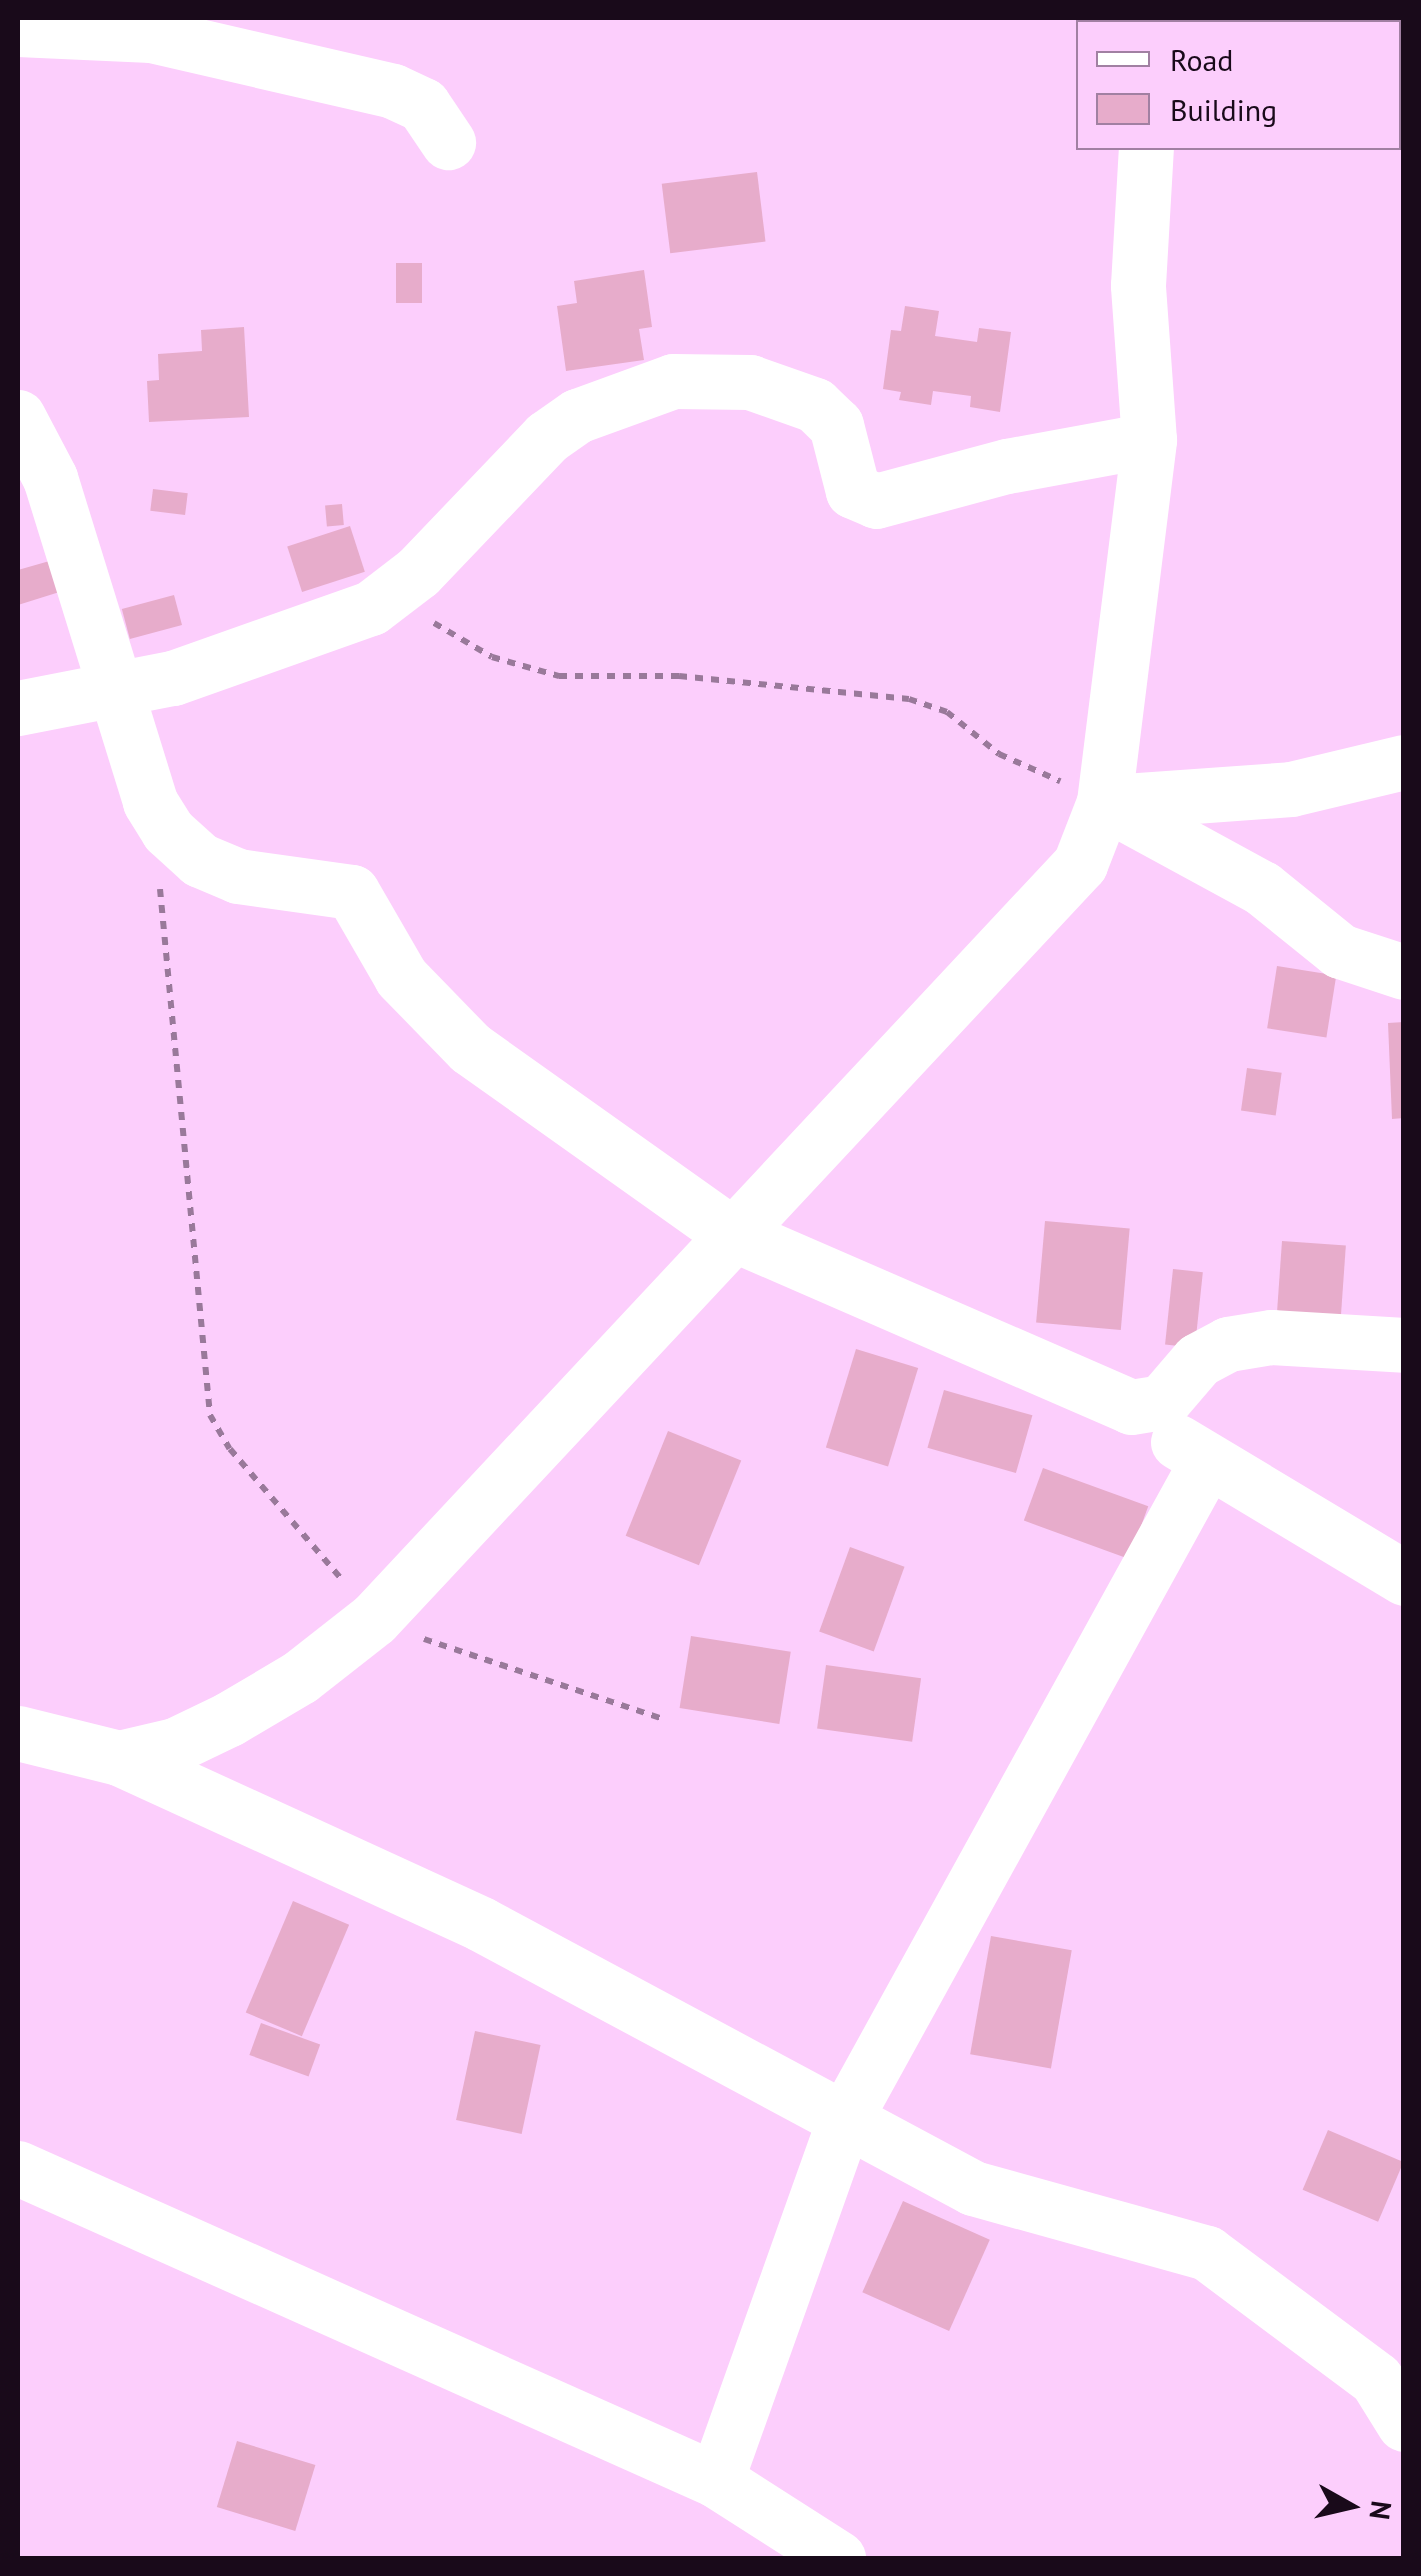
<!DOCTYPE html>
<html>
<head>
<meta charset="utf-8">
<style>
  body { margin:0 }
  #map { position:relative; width:1421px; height:2576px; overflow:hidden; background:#fccefc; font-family:"PT Sans",sans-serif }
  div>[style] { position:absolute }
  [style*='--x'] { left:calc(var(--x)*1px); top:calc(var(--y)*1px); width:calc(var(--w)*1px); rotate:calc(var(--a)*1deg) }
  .building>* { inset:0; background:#e7accb; transform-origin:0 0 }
  .path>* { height:6px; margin-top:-3px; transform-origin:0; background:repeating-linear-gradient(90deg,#99799a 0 8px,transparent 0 16px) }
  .minor>* { height:55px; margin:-27.5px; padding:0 27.5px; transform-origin:27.5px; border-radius:27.5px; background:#fff }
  span { translate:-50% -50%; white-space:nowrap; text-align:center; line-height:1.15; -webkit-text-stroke:9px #fccefc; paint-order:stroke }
  .frame { position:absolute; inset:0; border:20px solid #190a1a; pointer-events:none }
  .legend { position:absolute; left:1076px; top:20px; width:325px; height:130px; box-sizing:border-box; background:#fccefc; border:2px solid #a180a2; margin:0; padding:12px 18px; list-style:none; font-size:30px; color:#190a1a }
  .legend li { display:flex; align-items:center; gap:20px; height:50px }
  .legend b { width:50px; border:2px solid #a180a2 }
  .north { position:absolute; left:1301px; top:2456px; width:100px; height:100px; -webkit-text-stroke:8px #fccefc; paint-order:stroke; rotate:98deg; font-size:28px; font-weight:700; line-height:40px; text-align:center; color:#190a1a }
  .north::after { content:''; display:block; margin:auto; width:35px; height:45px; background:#190a1a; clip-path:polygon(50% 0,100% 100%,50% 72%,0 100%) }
</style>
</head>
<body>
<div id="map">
  <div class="building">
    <i style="left:757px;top:172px;width:70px;height:96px;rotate:83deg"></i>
    <i style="left:396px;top:263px;width:26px;height:40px"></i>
    <i style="clip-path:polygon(644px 270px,652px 327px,639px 329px,644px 360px,566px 371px,557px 306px,577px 303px,574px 281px)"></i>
    <i style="clip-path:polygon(905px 306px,939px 311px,935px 336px,977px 342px,979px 328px,1011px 332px,1000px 412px,970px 407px,971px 396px,933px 391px,931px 405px,899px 400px,901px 392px,883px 389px,891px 330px,901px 331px)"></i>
    <i style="clip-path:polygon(244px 327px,249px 417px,149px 422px,147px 381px,159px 380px,158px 354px,202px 351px,201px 330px)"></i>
    <i style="left:153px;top:489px;width:35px;height:22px;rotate:7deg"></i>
    <i style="left:342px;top:504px;width:21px;height:17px;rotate:85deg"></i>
    <i style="left:350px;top:526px;width:48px;height:66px;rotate:72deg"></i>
    <i style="clip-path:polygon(60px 558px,69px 589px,18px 605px,18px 570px)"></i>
    <i style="left:174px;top:595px;width:31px;height:54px;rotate:75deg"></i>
    <i style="left:1277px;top:966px;width:60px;height:63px;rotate:9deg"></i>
    <i style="clip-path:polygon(1404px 1022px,1404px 1118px,1392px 1119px,1388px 1023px)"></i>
    <i style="left:1247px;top:1068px;width:35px;height:43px;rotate:8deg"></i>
    <i style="left:1045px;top:1221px;width:85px;height:102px;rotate:5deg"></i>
    <i style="left:1282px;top:1241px;width:64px;height:72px;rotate:4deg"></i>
    <i style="left:1173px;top:1269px;width:30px;height:76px;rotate:6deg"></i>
    <i style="left:856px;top:1349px;width:65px;height:103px;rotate:17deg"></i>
    <i style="left:944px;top:1390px;width:92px;height:60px;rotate:16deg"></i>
    <i style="left:668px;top:1431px;width:79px;height:113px;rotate:22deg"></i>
    <i style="left:1043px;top:1468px;width:112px;height:56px;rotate:20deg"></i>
    <i style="left:850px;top:1547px;width:58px;height:90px;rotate:20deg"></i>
    <i style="left:691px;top:1636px;width:101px;height:73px;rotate:9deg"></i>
    <i style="left:826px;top:1665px;width:96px;height:64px;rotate:8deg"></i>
    <i style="left:293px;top:1901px;width:61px;height:121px;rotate:23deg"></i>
    <i style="left:991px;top:1936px;width:82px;height:120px;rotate:10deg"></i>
    <i style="left:261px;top:2023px;width:63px;height:34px;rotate:20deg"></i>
    <i style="left:475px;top:2031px;width:67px;height:91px;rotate:12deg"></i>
    <i style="left:1328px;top:2130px;width:82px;height:65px;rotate:23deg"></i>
    <i style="left:903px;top:2201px;width:95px;height:100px;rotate:24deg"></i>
    <i style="left:237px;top:2441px;width:82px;height:69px;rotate:17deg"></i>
  </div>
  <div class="path">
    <i style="--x:434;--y:623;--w:67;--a:30.4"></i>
    <i style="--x:492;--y:657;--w:70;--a:15.8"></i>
    <i style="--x:559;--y:676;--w:120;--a:0"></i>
    <i style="--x:679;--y:676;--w:231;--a:5.7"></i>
    <i style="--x:909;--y:699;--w:40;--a:18.9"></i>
    <i style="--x:947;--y:712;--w:67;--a:38.9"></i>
    <i style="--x:999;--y:754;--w:67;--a:23.9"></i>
    <i style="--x:160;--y:889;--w:528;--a:84.57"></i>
    <i style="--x:210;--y:1415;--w:39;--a:60"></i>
    <i style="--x:230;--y:1449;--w:174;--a:49.4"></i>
    <i style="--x:424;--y:1639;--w:249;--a:18.5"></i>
  </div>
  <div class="minor">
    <i style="--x:1107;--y:18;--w:4;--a:76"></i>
    <i style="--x:18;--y:29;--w:133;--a:2.6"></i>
    <i style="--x:151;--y:35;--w:248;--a:13"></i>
    <i style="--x:393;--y:91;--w:33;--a:25"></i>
    <i style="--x:423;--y:105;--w:45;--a:56"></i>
    <i style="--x:1398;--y:108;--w:6;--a:0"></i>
    <i style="--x:18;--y:417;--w:69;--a:62.3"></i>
    <i style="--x:50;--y:478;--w:339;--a:72.8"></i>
    <i style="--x:150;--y:802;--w:34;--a:58"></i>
    <i style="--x:168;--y:831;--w:43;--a:42.2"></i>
    <i style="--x:200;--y:860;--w:41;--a:22.8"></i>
    <i style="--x:238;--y:876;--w:115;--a:8"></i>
    <i style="--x:352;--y:892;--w:98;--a:60"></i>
    <i style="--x:401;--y:977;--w:99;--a:45.8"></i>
    <i style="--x:470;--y:1048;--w:318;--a:35.4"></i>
    <i style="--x:729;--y:1232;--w:438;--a:23.5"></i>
    <i style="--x:1131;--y:1407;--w:31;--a:-9"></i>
    <i style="--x:1162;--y:1402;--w:55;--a:-49.4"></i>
    <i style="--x:1198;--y:1360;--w:34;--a:-28"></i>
    <i style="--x:1228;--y:1344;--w:44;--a:-9.2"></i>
    <i style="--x:1271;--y:1337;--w:133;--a:3.4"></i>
    <i style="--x:18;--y:708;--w:158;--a:-11"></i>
    <i style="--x:173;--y:678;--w:210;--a:-19.5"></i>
    <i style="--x:371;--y:608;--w:59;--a:-37.5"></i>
    <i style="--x:418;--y:572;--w:187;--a:-46.3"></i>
    <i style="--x:547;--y:437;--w:37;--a:-35"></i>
    <i style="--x:577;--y:416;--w:102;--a:-20"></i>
    <i style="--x:673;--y:381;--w:77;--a:0.7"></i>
    <i style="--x:750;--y:382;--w:69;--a:19.5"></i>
    <i style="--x:815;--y:405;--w:29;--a:44"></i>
    <i style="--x:836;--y:425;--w:68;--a:75.6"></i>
    <i style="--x:853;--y:491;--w:25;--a:23"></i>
    <i style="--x:876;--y:501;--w:136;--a:-15"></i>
    <i style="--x:1007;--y:466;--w:144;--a:-10.4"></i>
    <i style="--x:1104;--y:802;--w:180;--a:28.6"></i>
    <i style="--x:1262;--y:888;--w:100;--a:38.9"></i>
    <i style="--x:1340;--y:951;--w:67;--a:18.2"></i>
    <i style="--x:1111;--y:802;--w:180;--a:-4.1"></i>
    <i style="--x:1291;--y:789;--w:116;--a:-13.4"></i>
    <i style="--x:1178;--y:1442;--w:264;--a:31"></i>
    <i style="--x:18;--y:1733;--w:104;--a:13.9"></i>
    <i style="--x:119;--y:1758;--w:398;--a:24.6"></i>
    <i style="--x:481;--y:1924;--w:558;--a:28.22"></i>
    <i style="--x:973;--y:2188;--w:243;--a:15.5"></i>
    <i style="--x:1207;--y:2253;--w:211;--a:36.7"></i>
    <i style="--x:1376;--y:2379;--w:53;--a:58.1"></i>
    <i style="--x:119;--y:1758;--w:57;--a:-13.1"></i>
    <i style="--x:175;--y:1745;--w:60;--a:-25.7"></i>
    <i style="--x:229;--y:1719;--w:82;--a:-30.6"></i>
    <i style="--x:300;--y:1677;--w:94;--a:-38.1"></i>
    <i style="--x:374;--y:1619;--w:1034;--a:-46.92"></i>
    <i style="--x:1080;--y:864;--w:66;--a:-68.8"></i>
    <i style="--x:1104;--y:802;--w:365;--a:-82.9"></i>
    <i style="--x:1149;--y:440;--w:155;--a:-94.1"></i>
    <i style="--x:1138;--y:285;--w:137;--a:-86.7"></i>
    <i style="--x:18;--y:2168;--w:765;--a:24.08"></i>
    <i style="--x:716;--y:2480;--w:145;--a:32.6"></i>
    <i style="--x:716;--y:2480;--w:382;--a:-70.4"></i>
    <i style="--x:844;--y:2120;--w:750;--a:-61.15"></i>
  </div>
  <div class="frame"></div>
  <ul class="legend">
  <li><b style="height:12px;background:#fff"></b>Road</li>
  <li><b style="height:28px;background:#e7accb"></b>Building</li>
  </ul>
  <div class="north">N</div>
</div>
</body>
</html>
